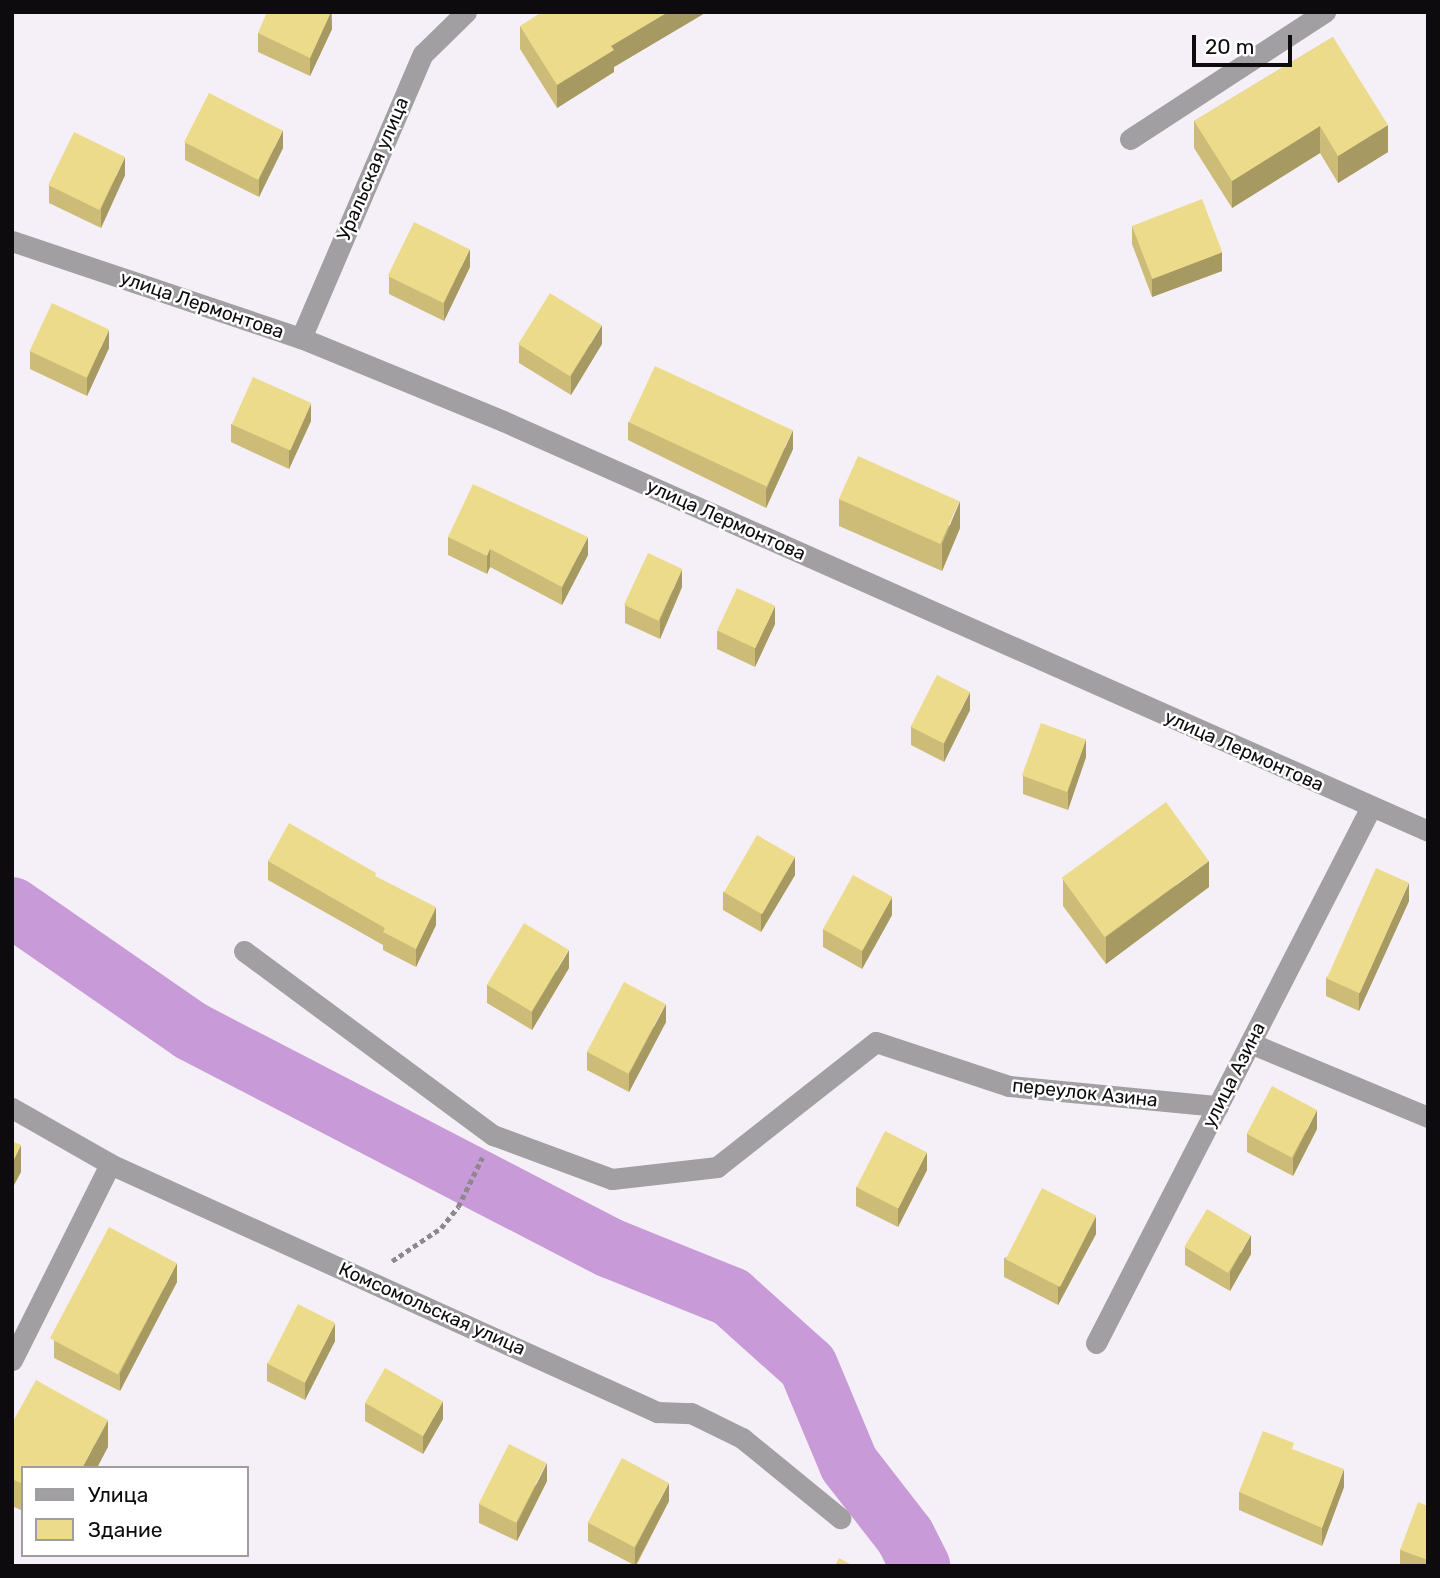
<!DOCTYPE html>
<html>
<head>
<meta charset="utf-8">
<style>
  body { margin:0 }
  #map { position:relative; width:1440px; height:1578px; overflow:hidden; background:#f5f0f7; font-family:Rubik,sans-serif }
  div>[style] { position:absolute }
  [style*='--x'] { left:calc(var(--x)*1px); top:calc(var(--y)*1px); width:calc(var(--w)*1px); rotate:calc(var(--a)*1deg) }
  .river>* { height:60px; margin:-30px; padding:0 30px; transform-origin:30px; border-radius:30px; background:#c89ad8 }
  .path>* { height:4.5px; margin-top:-2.25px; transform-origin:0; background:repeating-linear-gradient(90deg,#8c888d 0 5px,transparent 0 8.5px) }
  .street>* { height:21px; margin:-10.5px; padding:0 10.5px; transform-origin:10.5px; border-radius:10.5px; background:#a19fa1 }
  .wall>* { inset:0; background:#ccbc78 }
  .shaded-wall>* { inset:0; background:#a69962 }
  .building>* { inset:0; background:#eddb8c; transform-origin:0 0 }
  span { translate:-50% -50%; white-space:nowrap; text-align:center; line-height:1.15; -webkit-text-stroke:5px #fff; paint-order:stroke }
  .street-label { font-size:19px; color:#0d0b0e }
  .frame { position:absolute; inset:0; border:14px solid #0d0b0e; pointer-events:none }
  .legend { position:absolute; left:21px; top:1466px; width:228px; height:91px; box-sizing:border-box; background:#fff; border:2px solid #9e9d9f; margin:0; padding:9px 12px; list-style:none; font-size:21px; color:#0d0b0e }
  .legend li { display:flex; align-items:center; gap:14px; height:35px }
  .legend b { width:35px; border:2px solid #9e9d9f }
  .scale { position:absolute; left:1192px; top:35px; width:100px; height:32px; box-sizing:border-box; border:4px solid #0d0b0e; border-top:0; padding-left:9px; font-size:21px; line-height:24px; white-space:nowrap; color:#0d0b0e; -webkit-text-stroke:5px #fff; paint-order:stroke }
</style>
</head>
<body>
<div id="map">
  <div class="river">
    <i style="--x:12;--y:907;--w:218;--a:34.7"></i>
    <i style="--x:191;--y:1031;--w:472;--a:27.4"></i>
    <i style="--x:610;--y:1248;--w:131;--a:22"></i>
    <i style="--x:731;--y:1297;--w:103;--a:41.9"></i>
    <i style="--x:808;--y:1366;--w:106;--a:67.3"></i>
    <i style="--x:849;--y:1464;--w:91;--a:52.1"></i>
    <i style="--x:905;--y:1536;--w:34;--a:63"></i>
  </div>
  <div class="path">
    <i style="--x:392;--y:1261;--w:59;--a:-34"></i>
    <i style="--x:441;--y:1228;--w:27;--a:-51"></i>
    <i style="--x:458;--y:1207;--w:55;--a:-63.9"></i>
  </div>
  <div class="street">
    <i style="--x:1130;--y:139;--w:233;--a:-33.1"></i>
    <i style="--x:12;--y:241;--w:305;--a:18.6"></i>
    <i style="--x:301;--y:338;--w:218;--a:22.3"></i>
    <i style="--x:503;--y:421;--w:1012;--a:23.9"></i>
    <i style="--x:301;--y:338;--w:309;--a:-66.8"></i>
    <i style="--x:423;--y:54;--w:60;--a:-44.3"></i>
    <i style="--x:244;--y:951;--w:310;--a:36.5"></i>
    <i style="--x:493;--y:1135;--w:127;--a:20.3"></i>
    <i style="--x:612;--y:1179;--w:106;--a:-6.5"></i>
    <i style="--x:717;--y:1167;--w:202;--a:-38.2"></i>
    <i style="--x:876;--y:1042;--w:140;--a:18.3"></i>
    <i style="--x:1009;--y:1086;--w:210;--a:5.5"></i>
    <i style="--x:1250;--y:1043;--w:193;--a:22.6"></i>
    <i style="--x:12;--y:1108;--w:113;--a:29.7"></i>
    <i style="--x:110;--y:1164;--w:601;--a:24.39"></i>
    <i style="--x:657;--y:1412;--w:34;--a:2"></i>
    <i style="--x:691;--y:1413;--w:57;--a:26.1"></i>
    <i style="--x:742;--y:1438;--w:127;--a:39.2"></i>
    <i style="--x:1096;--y:1343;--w:602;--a:-62.84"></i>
    <i style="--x:12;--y:1360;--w:219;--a:-63.4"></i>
  </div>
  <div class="wall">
    <i style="clip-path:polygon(332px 12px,332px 29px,310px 76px,258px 52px,258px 33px)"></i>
    <i style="clip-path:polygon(705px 12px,705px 13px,614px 67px,614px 72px,557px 108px,520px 49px,520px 26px)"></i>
    <i style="clip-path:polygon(1333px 37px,1388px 152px,1338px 183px,1320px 153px,1232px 208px,1194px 148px,1194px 121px)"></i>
    <i style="clip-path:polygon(185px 142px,283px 148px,259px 197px,185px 160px)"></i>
    <i style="clip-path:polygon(125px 175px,101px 228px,49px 203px,49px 185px)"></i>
    <i style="clip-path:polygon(1132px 226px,1222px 271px,1152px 297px,1132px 244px)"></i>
    <i style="clip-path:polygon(470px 267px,444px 321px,389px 294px,389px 276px)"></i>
    <i style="clip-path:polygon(519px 344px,602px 344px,571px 395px,519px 363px)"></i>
    <i style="clip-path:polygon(109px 348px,87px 396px,30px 369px,30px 351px)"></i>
    <i style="clip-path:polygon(311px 421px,289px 469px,231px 442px,231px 424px)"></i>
    <i style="clip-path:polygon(628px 422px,793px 449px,766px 508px,628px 440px)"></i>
    <i style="clip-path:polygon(839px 499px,960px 528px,942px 571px,839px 526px)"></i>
    <i style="clip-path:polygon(448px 537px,588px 555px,562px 605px,490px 567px,487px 574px,448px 555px)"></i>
    <i style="clip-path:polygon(682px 587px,660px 639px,625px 623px,625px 605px)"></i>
    <i style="clip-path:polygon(775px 624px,755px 667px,717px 649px,717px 631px)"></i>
    <i style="clip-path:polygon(970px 710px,944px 762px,911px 745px,911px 727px)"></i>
    <i style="clip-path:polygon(1086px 757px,1068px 810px,1023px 794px,1023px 776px)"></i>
    <i style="clip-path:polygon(268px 861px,376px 877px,436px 925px,416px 967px,383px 950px,383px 945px,268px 880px)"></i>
    <i style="clip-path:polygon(795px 875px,761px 932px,723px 910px,723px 892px)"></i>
    <i style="clip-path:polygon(1063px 879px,1209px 887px,1106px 964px,1063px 906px)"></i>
    <i style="clip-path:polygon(1409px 901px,1359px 1011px,1326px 996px,1326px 978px)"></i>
    <i style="clip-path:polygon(892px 915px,862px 969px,823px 947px,823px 929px)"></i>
    <i style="clip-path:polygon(569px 968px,532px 1030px,487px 1003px,487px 985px)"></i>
    <i style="clip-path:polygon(666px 1022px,629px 1092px,587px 1070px,587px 1052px)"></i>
    <i style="clip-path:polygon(1317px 1129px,1293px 1176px,1247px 1152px,1247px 1134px)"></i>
    <i style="clip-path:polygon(927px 1170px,898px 1227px,856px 1206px,856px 1187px)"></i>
    <i style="clip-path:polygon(1096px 1234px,1058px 1305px,1004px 1277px,1004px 1258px)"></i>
    <i style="clip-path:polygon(1185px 1247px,1251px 1254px,1230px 1291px,1185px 1265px)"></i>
    <i style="clip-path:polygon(177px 1282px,120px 1391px,54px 1358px,54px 1340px)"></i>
    <i style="clip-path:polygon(335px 1341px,305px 1400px,267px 1381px,267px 1363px)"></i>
    <i style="clip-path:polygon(365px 1403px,443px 1419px,423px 1454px,365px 1421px)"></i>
    <i style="clip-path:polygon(12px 1423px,108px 1447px,23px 1468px,23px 1511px,12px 1506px)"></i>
    <i style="clip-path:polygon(547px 1481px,517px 1541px,479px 1523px,479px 1504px)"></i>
    <i style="clip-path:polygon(1344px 1487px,1322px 1546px,1239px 1510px,1239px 1492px)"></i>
    <i style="clip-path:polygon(669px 1501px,636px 1566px,588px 1541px,588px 1523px)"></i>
    <i style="clip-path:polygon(1428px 1506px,1428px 1566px,1400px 1566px,1400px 1550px)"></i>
  </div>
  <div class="shaded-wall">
    <i style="clip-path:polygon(331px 12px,332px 29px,310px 76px,310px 58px)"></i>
    <i style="clip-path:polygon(668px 12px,705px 12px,705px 13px,614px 67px,614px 72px,557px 108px,557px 85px,611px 46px)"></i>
    <i style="clip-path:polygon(1388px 125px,1388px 152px,1338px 183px,1338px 156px)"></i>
    <i style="clip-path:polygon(1320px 126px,1320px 153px,1232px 208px,1232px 181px)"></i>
    <i style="clip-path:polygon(283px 130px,283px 148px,259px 197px,259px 179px)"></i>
    <i style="clip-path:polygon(125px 157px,125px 175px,101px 228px,101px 209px)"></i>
    <i style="clip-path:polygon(470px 249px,470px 267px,444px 321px,444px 303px)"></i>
    <i style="clip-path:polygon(1222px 252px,1222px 271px,1152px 297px,1152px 279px)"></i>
    <i style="clip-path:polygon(602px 325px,602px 344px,571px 395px,571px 376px)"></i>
    <i style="clip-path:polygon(109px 330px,109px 348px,87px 396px,87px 378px)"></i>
    <i style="clip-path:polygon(311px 403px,311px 421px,289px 469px,289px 450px)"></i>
    <i style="clip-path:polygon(793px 430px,793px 449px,766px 508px,766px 490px)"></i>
    <i style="clip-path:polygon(960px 501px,960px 528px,942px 571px,942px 544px)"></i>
    <i style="clip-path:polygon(588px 537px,588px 555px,562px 605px,562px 587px)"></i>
    <i style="clip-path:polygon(490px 549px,490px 567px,487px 574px,487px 556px)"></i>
    <i style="clip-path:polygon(682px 569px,682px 587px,660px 639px,660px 620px)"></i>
    <i style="clip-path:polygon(775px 606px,775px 624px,755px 667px,755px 649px)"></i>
    <i style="clip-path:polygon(970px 692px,970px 710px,944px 762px,944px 744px)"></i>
    <i style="clip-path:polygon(1086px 739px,1086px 757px,1068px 810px,1068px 791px)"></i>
    <i style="clip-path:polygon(795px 857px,795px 875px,761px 932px,761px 914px)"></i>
    <i style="clip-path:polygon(1209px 861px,1209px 887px,1106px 964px,1106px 937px)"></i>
    <i style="clip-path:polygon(1409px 883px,1409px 901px,1359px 1011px,1359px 993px)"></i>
    <i style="clip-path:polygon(892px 897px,892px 915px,862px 969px,862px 950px)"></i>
    <i style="clip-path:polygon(436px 907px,436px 925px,416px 967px,416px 949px)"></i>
    <i style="clip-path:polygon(569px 950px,569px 968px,532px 1030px,532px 1012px)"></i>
    <i style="clip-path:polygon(666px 1004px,666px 1022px,629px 1092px,629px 1074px)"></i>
    <i style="clip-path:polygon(1317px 1110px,1317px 1129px,1293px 1176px,1293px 1158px)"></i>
    <i style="clip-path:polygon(21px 1145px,21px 1172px,12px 1189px,12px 1163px)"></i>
    <i style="clip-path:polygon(927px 1152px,927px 1170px,898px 1227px,898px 1209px)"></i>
    <i style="clip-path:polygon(1096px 1216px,1096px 1234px,1058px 1305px,1058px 1287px)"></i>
    <i style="clip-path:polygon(1251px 1235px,1251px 1254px,1230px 1291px,1230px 1272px)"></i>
    <i style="clip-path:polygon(177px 1263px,177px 1282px,120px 1391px,120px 1373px)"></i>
    <i style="clip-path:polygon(335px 1323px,335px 1341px,305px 1400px,305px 1382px)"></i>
    <i style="clip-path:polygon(443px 1401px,443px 1419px,423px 1454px,423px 1436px)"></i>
    <i style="clip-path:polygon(108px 1420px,108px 1447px,97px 1468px,82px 1468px)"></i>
    <i style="clip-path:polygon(547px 1463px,547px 1481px,517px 1541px,517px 1523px)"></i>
    <i style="clip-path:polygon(1344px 1469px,1344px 1487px,1322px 1546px,1322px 1528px)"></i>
    <i style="clip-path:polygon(669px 1483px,669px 1501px,635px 1566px,635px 1548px)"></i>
  </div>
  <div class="building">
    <i style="clip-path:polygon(267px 12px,331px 12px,310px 58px,258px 33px)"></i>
    <i style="clip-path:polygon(542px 12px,668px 12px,611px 46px,614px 50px,557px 85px,520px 26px)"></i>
    <i style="clip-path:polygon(1333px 37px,1388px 125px,1338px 156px,1320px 126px,1232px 181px,1194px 121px)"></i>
    <i style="left:209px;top:93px;width:83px;height:55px;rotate:27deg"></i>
    <i style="left:74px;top:132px;width:57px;height:59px;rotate:26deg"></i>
    <i style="left:1202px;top:199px;width:57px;height:75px;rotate:69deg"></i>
    <i style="left:414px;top:222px;width:62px;height:60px;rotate:26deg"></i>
    <i style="left:550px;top:293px;width:61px;height:60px;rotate:32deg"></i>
    <i style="left:52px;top:303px;width:63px;height:53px;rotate:25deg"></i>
    <i style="left:655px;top:366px;width:152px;height:62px;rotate:25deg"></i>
    <i style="left:253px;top:377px;width:64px;height:52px;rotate:24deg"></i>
    <i style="left:858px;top:456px;width:111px;height:47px;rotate:24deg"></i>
    <i style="clip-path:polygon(473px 484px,588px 537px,562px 587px,490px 549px,487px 556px,448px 537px)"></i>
    <i style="left:648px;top:553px;width:38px;height:57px;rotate:25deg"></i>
    <i style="left:737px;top:588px;width:42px;height:47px;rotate:25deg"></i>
    <i style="left:937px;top:675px;width:37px;height:58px;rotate:27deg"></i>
    <i style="left:1041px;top:723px;width:48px;height:56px;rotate:20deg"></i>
    <i style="left:1166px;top:802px;width:73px;height:129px;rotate:54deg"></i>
    <i style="clip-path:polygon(289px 823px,376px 873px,375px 876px,436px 907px,416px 949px,383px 932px,385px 928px,268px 861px)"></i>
    <i style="left:757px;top:835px;width:44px;height:66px;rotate:30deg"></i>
    <i style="left:1376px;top:868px;width:36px;height:121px;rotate:24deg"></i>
    <i style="left:853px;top:875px;width:45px;height:62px;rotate:29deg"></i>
    <i style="left:524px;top:923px;width:52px;height:72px;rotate:31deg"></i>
    <i style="left:624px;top:982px;width:47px;height:79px;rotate:28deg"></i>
    <i style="left:1272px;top:1086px;width:51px;height:54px;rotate:28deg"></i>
    <i style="left:885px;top:1131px;width:47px;height:63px;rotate:27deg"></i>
    <i style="clip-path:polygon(12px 1141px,21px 1145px,12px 1163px)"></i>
    <i style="left:1042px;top:1188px;width:61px;height:80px;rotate:27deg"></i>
    <i style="left:1207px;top:1209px;width:51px;height:44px;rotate:31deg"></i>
    <i style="left:109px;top:1227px;width:77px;height:126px;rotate:28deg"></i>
    <i style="left:298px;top:1304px;width:42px;height:67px;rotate:27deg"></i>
    <i style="left:385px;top:1368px;width:67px;height:40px;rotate:30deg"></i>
    <i style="clip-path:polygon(36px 1380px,108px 1420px,82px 1468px,23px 1468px,23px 1484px,12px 1479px,12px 1423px)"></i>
    <i style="clip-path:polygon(1263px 1431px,1294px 1443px,1292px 1449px,1344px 1469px,1322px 1528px,1239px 1492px)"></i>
    <i style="left:509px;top:1444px;width:42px;height:67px;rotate:27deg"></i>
    <i style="left:622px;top:1458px;width:53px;height:73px;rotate:28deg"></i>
    <i style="clip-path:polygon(1418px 1502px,1428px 1506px,1428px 1560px,1400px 1550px)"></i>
    <i style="clip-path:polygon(839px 1558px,854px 1566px,835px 1566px)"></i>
  </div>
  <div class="street-label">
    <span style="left:373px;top:169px;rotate:-67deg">Уральская улица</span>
    <span style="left:202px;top:305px;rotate:19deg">улица Лермонтова</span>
    <span style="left:726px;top:520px;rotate:24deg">улица Лермонтова</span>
    <span style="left:1244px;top:751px;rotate:24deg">улица Лермонтова</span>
    <span style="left:1234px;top:1075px;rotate:-63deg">улица Азина</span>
    <span style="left:1085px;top:1093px;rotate:6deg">переулок Азина</span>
    <span style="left:432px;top:1309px;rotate:24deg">Комсомольская улица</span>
  </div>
  <div class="frame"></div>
  <ul class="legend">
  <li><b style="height:9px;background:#a19fa1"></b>Улица</li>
  <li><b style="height:19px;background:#eddb8c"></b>Здание</li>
  </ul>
  <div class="scale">20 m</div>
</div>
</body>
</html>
